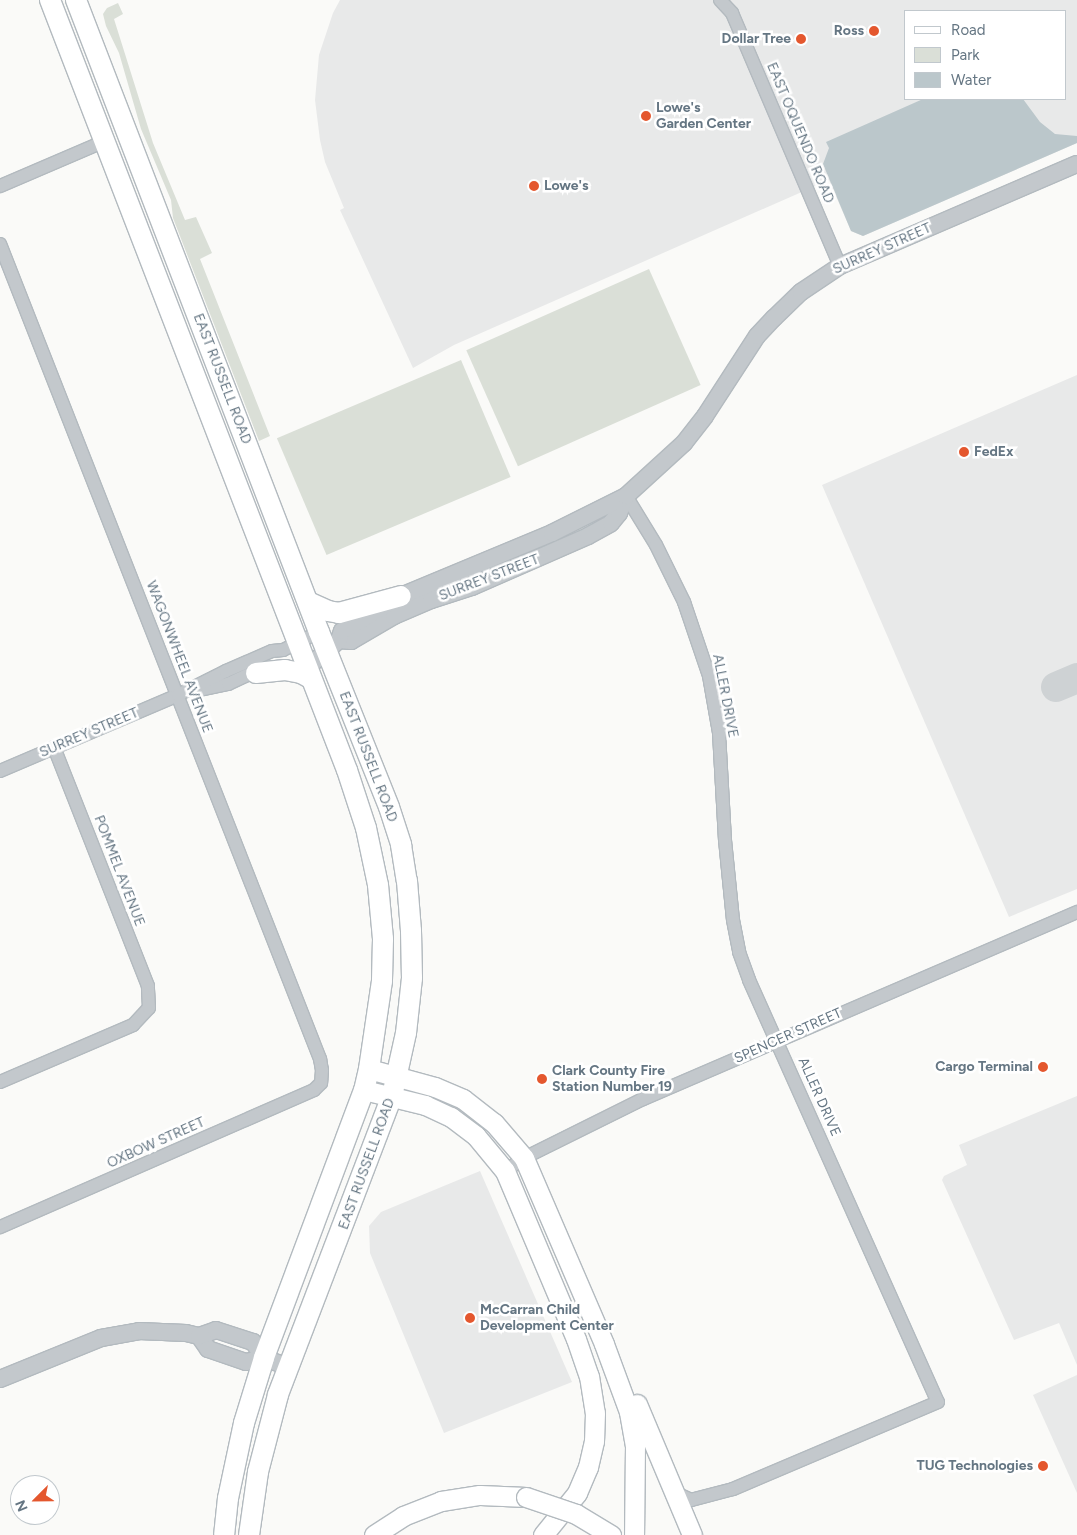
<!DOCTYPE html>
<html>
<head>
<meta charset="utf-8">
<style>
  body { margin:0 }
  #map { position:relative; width:1077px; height:1535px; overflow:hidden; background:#fafaf8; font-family:Figtree,sans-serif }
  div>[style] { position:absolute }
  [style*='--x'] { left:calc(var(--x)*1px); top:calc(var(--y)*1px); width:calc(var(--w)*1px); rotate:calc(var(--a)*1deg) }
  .built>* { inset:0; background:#e8e9e9 }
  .green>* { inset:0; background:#dadfd7; transform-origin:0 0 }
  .water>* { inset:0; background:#bbc7cb }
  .taxiway>* { height:30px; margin:-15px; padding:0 15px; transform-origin:15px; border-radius:15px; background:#ced2d4 }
  .roads { filter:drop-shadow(1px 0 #b3babf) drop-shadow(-1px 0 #b3babf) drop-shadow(0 1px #b3babf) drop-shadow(0 -1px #b3babf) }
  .minor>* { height:12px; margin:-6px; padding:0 6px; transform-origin:6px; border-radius:6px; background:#c3c8cc }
  .tertiary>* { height:16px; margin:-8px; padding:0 8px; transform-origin:8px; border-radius:8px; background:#c3c8cc }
  .secondary>* { height:19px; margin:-9.5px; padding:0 9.5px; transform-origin:9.5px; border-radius:9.5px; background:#fff }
  .primary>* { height:20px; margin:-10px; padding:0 10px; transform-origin:10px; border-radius:10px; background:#fff }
  .bridges { filter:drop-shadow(1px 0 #b3babf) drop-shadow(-1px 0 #b3babf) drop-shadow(0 1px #b3babf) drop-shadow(0 -1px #b3babf) }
  .secondary-bridge>* { height:19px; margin:-9.5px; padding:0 9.5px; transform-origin:9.5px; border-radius:9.5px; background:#fff }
  .dots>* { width:14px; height:14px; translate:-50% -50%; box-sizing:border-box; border:2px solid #fff; border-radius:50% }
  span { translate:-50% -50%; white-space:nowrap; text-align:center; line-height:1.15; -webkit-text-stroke:5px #fff; paint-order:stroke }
  .poi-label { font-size:14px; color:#657683; font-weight:700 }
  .right { translate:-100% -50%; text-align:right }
  .left { translate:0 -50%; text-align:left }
  .street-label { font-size:14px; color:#657683 }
  .legend { position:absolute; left:904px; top:10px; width:162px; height:90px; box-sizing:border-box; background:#fff; border:1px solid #c1c8cd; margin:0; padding:6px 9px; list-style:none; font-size:15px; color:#657683 }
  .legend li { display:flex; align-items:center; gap:10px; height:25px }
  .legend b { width:25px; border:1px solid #c1c8cd }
  .north { position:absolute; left:10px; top:1475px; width:50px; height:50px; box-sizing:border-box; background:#fff; border:1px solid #c1c8cd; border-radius:50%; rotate:247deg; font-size:14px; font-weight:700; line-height:20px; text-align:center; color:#657683 }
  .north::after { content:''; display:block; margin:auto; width:18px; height:22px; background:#e4572e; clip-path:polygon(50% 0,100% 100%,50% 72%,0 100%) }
</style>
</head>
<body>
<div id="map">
  <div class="built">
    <i style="clip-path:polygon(evenodd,340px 0,1077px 0,1077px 143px,863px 236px,851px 231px,829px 180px,454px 345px,413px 368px,340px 210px,344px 208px,325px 162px,320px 140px,315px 100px,319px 55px,333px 13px,340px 0,906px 11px,1066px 11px,1066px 99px,906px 99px,906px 11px)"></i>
    <i style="clip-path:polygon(1077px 375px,1077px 889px,1009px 917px,822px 485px)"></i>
    <i style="clip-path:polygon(1077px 1096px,1077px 1365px,1059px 1323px,1014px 1340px,942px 1180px,944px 1176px,967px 1165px,959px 1145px)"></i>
    <i style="clip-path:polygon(480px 1171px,572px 1382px,444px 1433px,370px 1253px,369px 1226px,381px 1212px)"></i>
    <i style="clip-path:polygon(1077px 1375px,1077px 1493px,1033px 1395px)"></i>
  </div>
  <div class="green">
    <i style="clip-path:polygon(118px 3px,123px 14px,114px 19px,153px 143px,185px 220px,196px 217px,212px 253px,200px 259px,270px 436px,259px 441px,173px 218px,171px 200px,141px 129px,119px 53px,106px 26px,103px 14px,107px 8px)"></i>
    <i style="left:649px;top:269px;width:127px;height:200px;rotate:66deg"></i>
    <i style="left:461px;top:360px;width:127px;height:200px;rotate:67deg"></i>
  </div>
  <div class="water">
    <i style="clip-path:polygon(923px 99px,1023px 99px,1040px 122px,1055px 134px,1077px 136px,1077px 143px,863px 236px,851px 231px,823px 164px,829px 148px,826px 142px)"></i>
  </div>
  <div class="taxiway">
    <i style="--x:1056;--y:687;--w:23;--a:-23"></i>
  </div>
  <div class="roads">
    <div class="minor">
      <i style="--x:720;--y:0;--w:18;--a:47"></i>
      <i style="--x:732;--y:13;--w:275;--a:66.9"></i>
      <i style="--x:0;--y:186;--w:114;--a:-23.2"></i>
      <i style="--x:0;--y:244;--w:876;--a:68.56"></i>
      <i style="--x:320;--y:1059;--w:11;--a:80"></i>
      <i style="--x:322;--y:1070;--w:13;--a:94"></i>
      <i style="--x:321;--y:1083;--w:10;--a:135"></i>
      <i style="--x:314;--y:1090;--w:343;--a:156.4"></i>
      <i style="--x:626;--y:496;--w:57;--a:58.5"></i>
      <i style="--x:656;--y:545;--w:64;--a:63.8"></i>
      <i style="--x:684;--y:602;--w:78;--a:71.3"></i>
      <i style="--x:709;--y:676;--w:58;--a:80"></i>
      <i style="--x:719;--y:733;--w:107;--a:86.8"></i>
      <i style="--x:725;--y:840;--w:80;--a:84.3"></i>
      <i style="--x:733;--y:920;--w:33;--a:79"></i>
      <i style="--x:739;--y:952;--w:30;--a:70"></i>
      <i style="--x:749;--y:980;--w:462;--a:65.9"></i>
      <i style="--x:938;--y:1402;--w:223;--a:157"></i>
      <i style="--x:733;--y:1489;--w:43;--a:165.3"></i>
      <i style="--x:691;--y:1500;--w:19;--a:-155"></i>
      <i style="--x:195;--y:691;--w:34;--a:-12"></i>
      <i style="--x:228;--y:684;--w:35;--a:-25"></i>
      <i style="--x:0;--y:771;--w:194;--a:-23.1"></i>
      <i style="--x:178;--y:695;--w:54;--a:-26.6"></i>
      <i style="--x:226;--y:671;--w:50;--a:-23.5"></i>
      <i style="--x:272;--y:651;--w:11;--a:-5"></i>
      <i style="--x:283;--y:650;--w:40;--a:-26.6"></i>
      <i style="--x:0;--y:1082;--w:145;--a:-23.2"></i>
      <i style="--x:133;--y:1025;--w:23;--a:-47"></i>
      <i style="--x:149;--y:1008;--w:22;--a:-93"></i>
      <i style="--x:148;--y:986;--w:257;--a:-111.5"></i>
      <i style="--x:505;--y:1171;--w:23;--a:-34"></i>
      <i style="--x:524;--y:1158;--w:133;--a:-26.4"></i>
      <i style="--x:643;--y:1099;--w:473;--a:-23.3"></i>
    </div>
    <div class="tertiary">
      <i style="--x:339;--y:640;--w:12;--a:5"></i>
      <i style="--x:351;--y:641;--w:50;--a:-30.2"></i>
      <i style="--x:394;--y:616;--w:40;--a:-23.4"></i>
      <i style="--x:431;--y:600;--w:43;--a:-17.6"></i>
      <i style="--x:472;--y:587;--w:127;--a:-23.7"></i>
      <i style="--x:588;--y:536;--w:26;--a:-29"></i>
      <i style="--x:611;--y:523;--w:13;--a:-51"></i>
      <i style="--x:619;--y:513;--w:18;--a:-68"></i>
      <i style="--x:307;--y:668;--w:43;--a:-41.2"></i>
      <i style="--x:339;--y:640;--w:9;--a:-72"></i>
      <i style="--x:342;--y:631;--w:69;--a:-30.7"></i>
      <i style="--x:401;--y:596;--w:164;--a:-22.6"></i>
      <i style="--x:552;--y:533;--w:83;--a:-26.6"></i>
      <i style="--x:626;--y:496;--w:79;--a:-42.4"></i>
      <i style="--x:684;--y:443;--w:34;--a:-52"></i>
      <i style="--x:705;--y:416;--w:95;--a:-57"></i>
      <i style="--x:757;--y:336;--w:25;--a:-47"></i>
      <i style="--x:774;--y:318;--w:37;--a:-44"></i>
      <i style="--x:801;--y:292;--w:47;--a:-33.7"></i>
      <i style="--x:840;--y:266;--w:258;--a:-23.3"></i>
      <i style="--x:199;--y:1336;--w:16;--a:55"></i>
      <i style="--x:208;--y:1349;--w:40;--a:18.9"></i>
      <i style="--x:246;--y:1362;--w:18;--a:-13"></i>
      <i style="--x:264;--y:1358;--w:27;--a:20"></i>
      <i style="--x:0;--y:1379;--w:109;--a:-22.1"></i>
      <i style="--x:101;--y:1338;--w:39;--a:-10"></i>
      <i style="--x:139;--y:1331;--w:47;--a:2.4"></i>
      <i style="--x:186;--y:1333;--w:13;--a:13"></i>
      <i style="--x:199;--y:1336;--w:18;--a:-19"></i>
      <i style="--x:216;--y:1330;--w:39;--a:18"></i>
      <i style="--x:253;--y:1342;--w:19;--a:55"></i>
    </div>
    <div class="secondary">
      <i style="--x:369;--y:1069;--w:68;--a:15.3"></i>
      <i style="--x:435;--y:1087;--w:30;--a:23"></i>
      <i style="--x:463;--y:1099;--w:39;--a:38"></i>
      <i style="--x:494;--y:1123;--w:46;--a:49.4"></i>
      <i style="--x:524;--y:1158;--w:202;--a:66.7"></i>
      <i style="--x:604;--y:1344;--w:72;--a:69.8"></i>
      <i style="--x:629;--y:1412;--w:34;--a:80"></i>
      <i style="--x:635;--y:1445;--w:90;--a:90.6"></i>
      <i style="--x:364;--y:1090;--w:63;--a:13.8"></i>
      <i style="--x:425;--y:1105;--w:29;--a:25"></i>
      <i style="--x:451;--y:1117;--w:31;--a:37"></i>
      <i style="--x:476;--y:1136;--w:45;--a:50.4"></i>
      <i style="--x:505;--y:1171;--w:182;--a:67.1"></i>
      <i style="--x:576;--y:1339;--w:39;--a:71"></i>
      <i style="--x:589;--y:1376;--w:37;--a:81"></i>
      <i style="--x:595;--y:1413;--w:28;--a:92"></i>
      <i style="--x:594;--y:1441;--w:27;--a:103"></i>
      <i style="--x:588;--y:1467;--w:28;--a:113"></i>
      <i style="--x:577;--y:1493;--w:54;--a:129"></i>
      <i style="--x:637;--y:1404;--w:142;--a:67.2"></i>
      <i style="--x:374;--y:1535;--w:35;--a:-33"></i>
      <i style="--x:403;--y:1516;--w:41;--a:-21.5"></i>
      <i style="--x:441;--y:1501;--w:39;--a:-9"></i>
      <i style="--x:480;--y:1495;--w:46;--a:2.5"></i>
    </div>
    <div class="primary">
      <i style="--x:50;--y:0;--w:825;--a:68.91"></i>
      <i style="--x:347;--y:770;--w:61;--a:71.9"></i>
      <i style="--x:366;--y:828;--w:58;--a:78.1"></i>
      <i style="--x:378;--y:885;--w:54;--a:84.7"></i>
      <i style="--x:383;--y:939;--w:42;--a:91.4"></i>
      <i style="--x:382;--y:981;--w:89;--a:98.4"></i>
      <i style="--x:369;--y:1069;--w:22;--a:103"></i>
      <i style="--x:364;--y:1090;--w:286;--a:110.5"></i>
      <i style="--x:264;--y:1358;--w:68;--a:107.1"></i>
      <i style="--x:244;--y:1423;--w:77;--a:102"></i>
      <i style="--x:228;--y:1498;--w:37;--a:96"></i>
      <i style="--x:76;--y:0;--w:677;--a:68.97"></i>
      <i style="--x:319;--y:632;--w:188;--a:68.2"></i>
      <i style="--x:389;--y:807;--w:40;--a:72"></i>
      <i style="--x:401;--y:845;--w:36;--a:81"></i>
      <i style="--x:407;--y:881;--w:50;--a:85.4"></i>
      <i style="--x:411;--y:931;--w:47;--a:88.8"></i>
      <i style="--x:412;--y:978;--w:55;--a:96.2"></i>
      <i style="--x:406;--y:1033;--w:65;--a:102.5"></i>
      <i style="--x:392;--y:1096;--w:320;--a:110.9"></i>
      <i style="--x:278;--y:1395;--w:80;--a:104.6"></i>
      <i style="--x:258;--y:1472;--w:64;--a:98.1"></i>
      <i style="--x:308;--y:602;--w:22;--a:24"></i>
      <i style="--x:328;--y:611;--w:11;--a:10"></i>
      <i style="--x:339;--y:613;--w:64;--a:-15.3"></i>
      <i style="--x:256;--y:673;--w:29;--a:-6"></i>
      <i style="--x:285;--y:670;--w:16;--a:11"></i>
      <i style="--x:301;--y:673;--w:10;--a:29"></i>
    </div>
  </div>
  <div class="bridges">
    <div class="secondary-bridge">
      <i style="--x:526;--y:1497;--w:53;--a:18.8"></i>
      <i style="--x:576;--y:1514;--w:41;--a:31"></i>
    </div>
  </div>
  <div class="dots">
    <i style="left:874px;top:31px;background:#e4572e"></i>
    <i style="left:801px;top:39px;background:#e4572e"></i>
    <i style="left:646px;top:116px;background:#e4572e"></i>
    <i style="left:534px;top:186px;background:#e4572e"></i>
    <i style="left:964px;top:452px;background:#e4572e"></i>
    <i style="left:1043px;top:1067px;background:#e4572e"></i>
    <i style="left:542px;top:1079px;background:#e4572e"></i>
    <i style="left:470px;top:1318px;background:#e4572e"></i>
    <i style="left:1043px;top:1466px;background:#e4572e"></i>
  </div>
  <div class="poi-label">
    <span class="right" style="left:864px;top:31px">Ross</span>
    <span class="right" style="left:791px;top:39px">Dollar Tree</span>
    <span class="left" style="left:656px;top:116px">Lowe's<br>Garden Center</span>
    <span class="left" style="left:544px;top:186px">Lowe's</span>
    <span class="left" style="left:974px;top:452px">FedEx</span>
    <span class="right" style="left:1033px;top:1067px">Cargo Terminal</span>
    <span class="left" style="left:552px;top:1079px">Clark County Fire<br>Station Number 19</span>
    <span class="left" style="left:480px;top:1318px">McCarran Child<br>Development Center</span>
    <span class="right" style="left:1033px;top:1466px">TUG Technologies</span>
  </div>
  <div class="street-label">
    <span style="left:800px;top:133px;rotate:67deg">EAST OQUENDO ROAD</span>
    <span style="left:882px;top:249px;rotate:-24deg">SURREY STREET</span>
    <span style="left:222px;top:379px;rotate:69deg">EAST RUSSELL ROAD</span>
    <span style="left:489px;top:578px;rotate:-21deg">SURREY STREET</span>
    <span style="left:179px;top:657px;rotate:69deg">WAGONWHEEL AVENUE</span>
    <span style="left:725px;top:696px;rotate:79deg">ALLER DRIVE</span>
    <span style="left:89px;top:733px;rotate:-23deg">SURREY STREET</span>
    <span style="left:368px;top:757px;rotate:69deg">EAST RUSSELL ROAD</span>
    <span style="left:119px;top:871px;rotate:69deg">POMMEL AVENUE</span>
    <span style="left:788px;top:1036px;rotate:-24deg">SPENCER STREET</span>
    <span style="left:819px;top:1097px;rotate:66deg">ALLER DRIVE</span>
    <span style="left:156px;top:1143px;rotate:-24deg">OXBOW STREET</span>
    <span style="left:367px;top:1164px;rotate:-70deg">EAST RUSSELL ROAD</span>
  </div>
  <ul class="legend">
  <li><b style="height:6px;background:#fff"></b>Road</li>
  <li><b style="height:14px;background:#dadfd7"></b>Park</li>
  <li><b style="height:14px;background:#bbc7cb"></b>Water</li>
  </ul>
  <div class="north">N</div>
</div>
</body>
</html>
